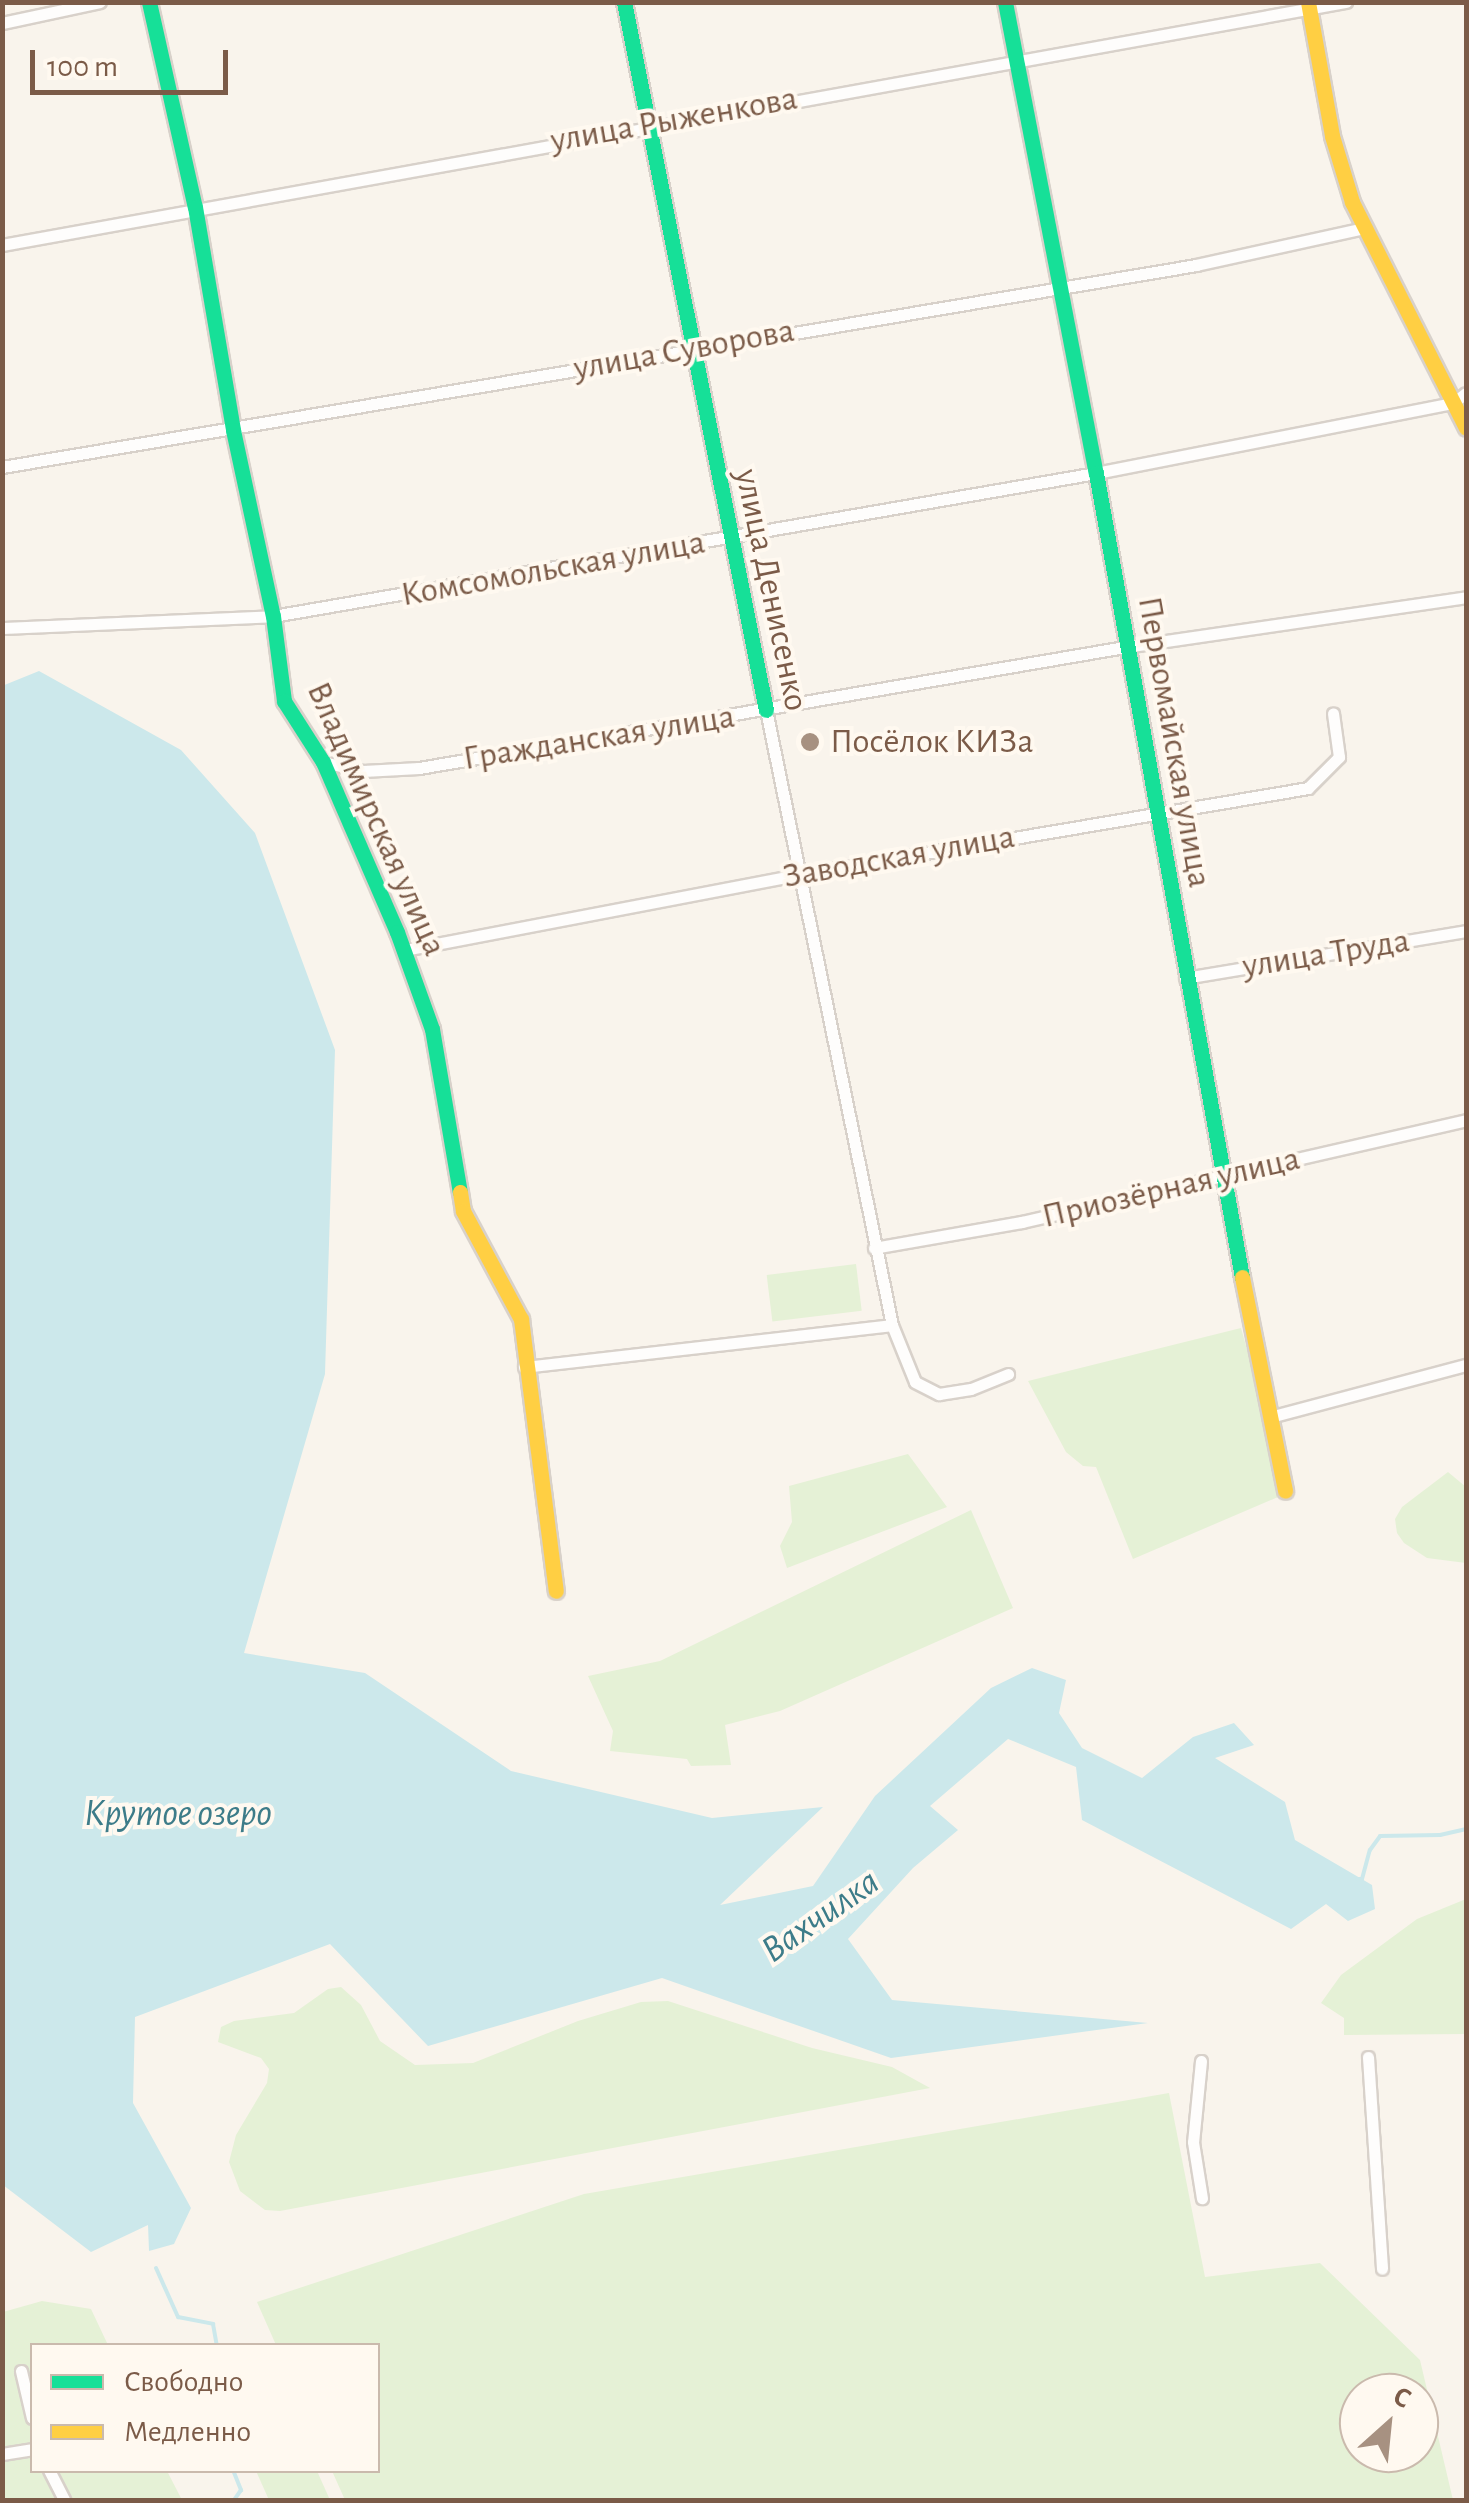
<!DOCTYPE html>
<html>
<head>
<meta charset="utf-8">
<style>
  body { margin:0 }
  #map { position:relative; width:1469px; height:2503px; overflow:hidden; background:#f9f4ec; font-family:"Alegreya Sans",sans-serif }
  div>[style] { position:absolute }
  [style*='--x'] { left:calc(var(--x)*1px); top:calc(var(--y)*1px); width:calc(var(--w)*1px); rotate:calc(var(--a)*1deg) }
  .green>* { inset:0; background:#e5f1d6; transform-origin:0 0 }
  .water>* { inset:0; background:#cce8eb }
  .stream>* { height:4px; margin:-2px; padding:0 2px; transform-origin:2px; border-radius:2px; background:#cce8eb }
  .roads { filter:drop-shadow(2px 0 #d8d1ca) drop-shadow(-2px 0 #d8d1ca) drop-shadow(0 2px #d8d1ca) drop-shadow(0 -2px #d8d1ca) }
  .street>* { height:11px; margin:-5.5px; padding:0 5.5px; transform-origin:5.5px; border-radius:5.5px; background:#fefdfc }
  .fast>* { height:15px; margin:-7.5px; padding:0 7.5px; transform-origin:7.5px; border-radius:7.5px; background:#16e098 }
  .slow>* { height:15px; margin:-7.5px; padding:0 7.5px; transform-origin:7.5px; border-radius:7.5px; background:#ffcf43 }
  .dots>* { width:28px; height:28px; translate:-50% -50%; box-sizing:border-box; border:5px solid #fff9f0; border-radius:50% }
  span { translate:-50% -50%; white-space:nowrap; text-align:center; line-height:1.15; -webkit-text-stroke:8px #fff9f0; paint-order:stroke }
  .street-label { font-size:35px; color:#7b5b48 }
  .poi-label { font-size:35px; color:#7b5b48 }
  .left { translate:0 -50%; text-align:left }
  .water-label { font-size:38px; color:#3d7c89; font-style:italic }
  .frame { position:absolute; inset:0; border:5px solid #7b5b48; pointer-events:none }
  .legend { position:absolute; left:30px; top:2343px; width:350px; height:130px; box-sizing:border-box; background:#fff9f0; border:2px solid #cabaad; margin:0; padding:12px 18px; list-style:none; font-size:30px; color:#7b5b48 }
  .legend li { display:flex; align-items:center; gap:20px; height:50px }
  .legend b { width:50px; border:2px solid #cabaad }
  .north { position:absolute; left:1339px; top:2373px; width:100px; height:100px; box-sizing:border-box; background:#fff9f0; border:2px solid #cabaad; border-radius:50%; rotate:27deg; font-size:28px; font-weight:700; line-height:40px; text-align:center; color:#7b5b48 }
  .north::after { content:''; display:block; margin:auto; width:35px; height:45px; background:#a79181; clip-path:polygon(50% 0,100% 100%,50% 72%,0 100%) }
  .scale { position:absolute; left:30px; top:50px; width:198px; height:45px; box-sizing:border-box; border:5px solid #7b5b48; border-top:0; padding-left:12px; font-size:30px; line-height:35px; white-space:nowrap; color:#7b5b48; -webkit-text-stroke:8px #fff9f0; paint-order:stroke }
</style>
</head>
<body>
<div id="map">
  <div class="green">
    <i style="left:856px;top:1264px;width:47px;height:90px;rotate:83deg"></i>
    <i style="clip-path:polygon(1241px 1328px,1264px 1410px,1278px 1497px,1133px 1559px,1096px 1467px,1083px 1466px,1066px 1452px,1028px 1381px)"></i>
    <i style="clip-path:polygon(908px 1454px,947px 1507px,787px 1568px,780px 1546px,792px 1522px,789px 1486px)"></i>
    <i style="clip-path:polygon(1448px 1472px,1466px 1487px,1466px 1563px,1427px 1558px,1404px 1543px,1397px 1533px,1395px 1519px,1402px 1507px)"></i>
    <i style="clip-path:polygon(971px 1510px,1013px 1608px,780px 1711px,725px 1725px,731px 1765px,691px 1766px,687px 1759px,610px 1751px,613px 1731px,588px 1676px,660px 1661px)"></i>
    <i style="clip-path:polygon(1466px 1899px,1466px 2034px,1344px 2035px,1344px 2018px,1321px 2003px,1341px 1975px,1417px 1919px)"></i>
    <i style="clip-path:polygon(341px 1987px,361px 2005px,380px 2041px,415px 2065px,473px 2063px,578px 2021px,641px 2002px,668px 2001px,812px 2048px,892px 2067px,930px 2088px,280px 2211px,265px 2210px,240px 2191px,229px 2162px,236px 2135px,267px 2083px,269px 2069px,261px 2058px,218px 2042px,221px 2027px,234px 2021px,294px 2013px,328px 1989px)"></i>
    <i style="clip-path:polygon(evenodd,1169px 2093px,1205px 2277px,1320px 2263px,1420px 2360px,1453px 2500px,345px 2500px,332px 2471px,378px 2470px,378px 2346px,276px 2345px,257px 2302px,584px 2194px,1169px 2093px,1359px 2393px,1419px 2393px,1419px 2453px,1359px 2453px,1359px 2393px)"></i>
    <i style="clip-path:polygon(42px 2301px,91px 2309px,108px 2345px,32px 2346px,32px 2470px,167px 2471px,182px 2500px,3px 2500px,3px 2312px)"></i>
    <i style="clip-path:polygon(256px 2471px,317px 2471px,330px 2500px,269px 2500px)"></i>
  </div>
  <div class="water">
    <i style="clip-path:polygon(39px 671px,181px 750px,255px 833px,335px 1050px,325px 1374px,244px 1653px,365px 1673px,511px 1771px,712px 1818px,823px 1807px,720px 1905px,813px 1886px,875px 1796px,991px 1688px,1032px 1668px,1066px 1680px,1059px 1713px,1082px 1748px,1142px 1778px,1193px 1737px,1234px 1723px,1254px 1745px,1215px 1758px,1285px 1802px,1295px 1840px,1372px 1885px,1375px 1909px,1348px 1921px,1326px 1904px,1291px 1929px,1082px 1820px,1076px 1767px,1008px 1739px,930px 1806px,958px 1830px,913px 1868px,848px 1939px,892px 2000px,1148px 2023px,891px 2058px,662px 1978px,428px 2046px,330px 1944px,135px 2017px,133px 2103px,191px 2208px,174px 2244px,149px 2251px,148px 2225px,91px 2252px,3px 2185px,2px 686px)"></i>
  </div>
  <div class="stream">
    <i style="--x:1357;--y:1879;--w:5;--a:0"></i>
    <i style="--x:1362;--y:1879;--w:30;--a:-75"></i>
    <i style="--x:1370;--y:1850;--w:17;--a:-54"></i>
    <i style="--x:1380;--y:1836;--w:60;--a:-1"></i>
    <i style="--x:1440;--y:1835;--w:27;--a:-13"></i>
    <i style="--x:156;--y:2268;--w:54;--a:65.8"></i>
    <i style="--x:178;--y:2317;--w:36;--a:11"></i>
    <i style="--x:213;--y:2324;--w:22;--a:80"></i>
    <i style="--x:233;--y:2470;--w:22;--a:68"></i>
    <i style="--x:241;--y:2490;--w:12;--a:125"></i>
  </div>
  <div class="roads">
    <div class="street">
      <i style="--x:2;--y:23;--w:100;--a:-12.1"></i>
      <i style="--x:2;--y:245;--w:1366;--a:-10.25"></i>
      <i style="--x:2;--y:467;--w:1211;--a:-9.6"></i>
      <i style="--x:1196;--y:265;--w:172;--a:-12.4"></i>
      <i style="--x:2;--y:628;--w:271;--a:-2.5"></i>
      <i style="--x:273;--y:616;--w:835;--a:-9.86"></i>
      <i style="--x:1096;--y:473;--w:364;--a:-11.1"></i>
      <i style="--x:1453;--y:403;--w:16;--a:-38"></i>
      <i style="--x:766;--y:710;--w:628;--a:78.42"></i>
      <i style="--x:892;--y:1325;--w:61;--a:68"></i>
      <i style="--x:915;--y:1382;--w:27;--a:27"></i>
      <i style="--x:939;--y:1394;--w:32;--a:-9"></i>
      <i style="--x:971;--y:1389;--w:40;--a:-22"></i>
      <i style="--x:323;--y:762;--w:41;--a:12.7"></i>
      <i style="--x:363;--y:771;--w:56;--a:-3.1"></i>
      <i style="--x:419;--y:768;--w:716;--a:-9.73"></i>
      <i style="--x:1125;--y:647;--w:345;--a:-8.3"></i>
      <i style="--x:404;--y:950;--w:399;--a:-10.8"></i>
      <i style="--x:796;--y:875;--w:519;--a:-9.64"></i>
      <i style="--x:1308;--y:788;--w:44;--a:-45"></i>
      <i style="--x:1339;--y:757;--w:44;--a:-97.8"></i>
      <i style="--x:1185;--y:978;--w:285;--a:-9.5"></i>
      <i style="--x:874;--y:1248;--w:150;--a:-10"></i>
      <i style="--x:1022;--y:1222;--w:456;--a:-12.9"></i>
      <i style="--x:524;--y:1367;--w:370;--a:-6.5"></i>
      <i style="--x:1270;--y:1417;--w:203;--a:-14.9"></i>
      <i style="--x:1368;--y:2057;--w:212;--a:86.2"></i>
      <i style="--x:1201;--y:2061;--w:81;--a:95.6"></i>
      <i style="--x:1193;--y:2142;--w:57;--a:80.9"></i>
      <i style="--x:21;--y:2371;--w:48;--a:76.8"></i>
      <i style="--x:2;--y:2454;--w:30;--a:-9"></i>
      <i style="--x:49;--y:2470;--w:34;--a:63"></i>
    </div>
    <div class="fast">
      <i style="--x:149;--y:2;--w:210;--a:77.4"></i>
      <i style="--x:195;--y:207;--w:226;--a:80.3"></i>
      <i style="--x:233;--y:430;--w:190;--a:77.9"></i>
      <i style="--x:273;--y:616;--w:86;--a:82.6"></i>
      <i style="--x:284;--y:701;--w:72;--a:57.4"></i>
      <i style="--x:323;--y:762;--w:185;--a:66.5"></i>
      <i style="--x:397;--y:932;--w:103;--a:70.2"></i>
      <i style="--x:432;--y:1029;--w:165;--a:80.3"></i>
      <i style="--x:624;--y:2;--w:722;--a:78.66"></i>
      <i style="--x:1005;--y:2;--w:480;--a:79.1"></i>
      <i style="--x:1096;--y:473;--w:817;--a:79.71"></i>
    </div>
    <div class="slow">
      <i style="--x:1308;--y:2;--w:136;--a:79.8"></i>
      <i style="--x:1332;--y:136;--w:69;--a:73.1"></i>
      <i style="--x:1352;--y:202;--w:253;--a:63.2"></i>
      <i style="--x:460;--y:1192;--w:19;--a:81"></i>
      <i style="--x:463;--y:1211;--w:123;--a:61.8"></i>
      <i style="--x:521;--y:1319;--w:274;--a:82.7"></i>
      <i style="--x:1242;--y:1277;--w:218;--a:78.6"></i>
    </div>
  </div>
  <div class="dots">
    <i style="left:810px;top:742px;background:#a79181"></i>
  </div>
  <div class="street-label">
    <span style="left:674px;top:120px;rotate:-10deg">улица Рыженкова</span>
    <span style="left:684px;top:350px;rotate:-10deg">улица Суворова</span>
    <span style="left:553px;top:569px;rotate:-10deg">Комсомольская улица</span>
    <span style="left:771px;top:590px;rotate:78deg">улица Денисенко</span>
    <span style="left:599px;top:738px;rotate:-9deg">Гражданская улица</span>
    <span style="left:1174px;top:742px;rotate:80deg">Первомайская улица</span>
    <span style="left:376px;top:819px;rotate:66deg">Владимирская улица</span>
    <span style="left:899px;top:857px;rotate:-10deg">Заводская улица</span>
    <span style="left:1326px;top:954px;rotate:-9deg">улица Труда</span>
    <span style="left:1171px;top:1188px;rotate:-13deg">Приозёрная улица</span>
  </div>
  <div class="poi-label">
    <span class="left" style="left:830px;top:742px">Посёлок КИЗа</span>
  </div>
  <div class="water-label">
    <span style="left:178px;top:1815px">Крутое озеро</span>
    <span style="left:821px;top:1917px;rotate:-35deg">Вахчилка</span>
  </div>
  <div class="frame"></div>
  <ul class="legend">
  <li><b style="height:12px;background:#16e098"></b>Свободно</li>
  <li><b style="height:12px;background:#ffcf43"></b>Медленно</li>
  </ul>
  <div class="north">С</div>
  <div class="scale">100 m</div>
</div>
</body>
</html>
